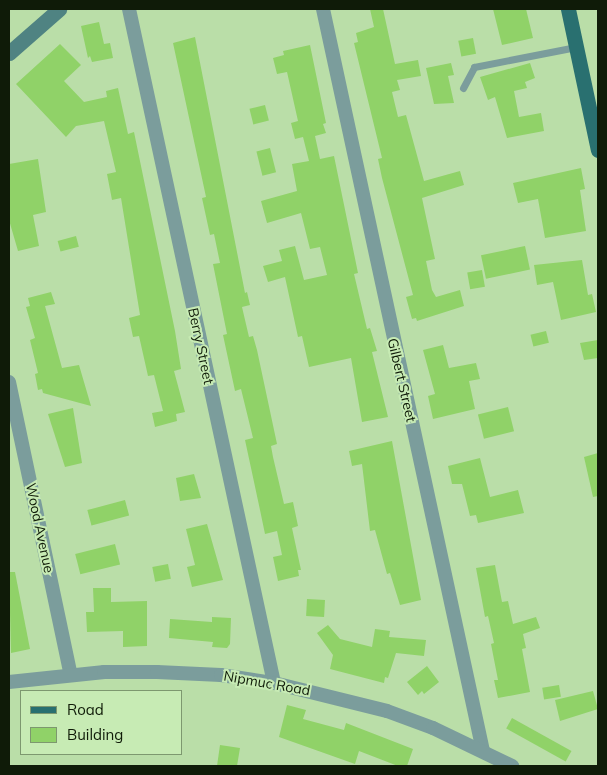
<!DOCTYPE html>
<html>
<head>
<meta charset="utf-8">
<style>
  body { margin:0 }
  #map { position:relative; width:607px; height:775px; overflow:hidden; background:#badea8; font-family:Mulish,sans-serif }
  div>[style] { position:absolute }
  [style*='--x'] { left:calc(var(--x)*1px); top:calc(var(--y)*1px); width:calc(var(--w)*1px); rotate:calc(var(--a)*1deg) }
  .building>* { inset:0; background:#90d268; transform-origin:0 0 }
  .lane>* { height:7px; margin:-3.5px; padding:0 3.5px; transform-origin:3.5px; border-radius:3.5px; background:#7b9d9c }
  .street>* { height:14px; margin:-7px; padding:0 7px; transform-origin:7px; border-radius:7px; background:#7b9d9c }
  .secondary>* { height:15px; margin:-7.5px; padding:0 7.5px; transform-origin:7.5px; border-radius:7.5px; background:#4f8382 }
  .primary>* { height:15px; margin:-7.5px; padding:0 7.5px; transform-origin:7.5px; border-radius:7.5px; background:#297070 }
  span { translate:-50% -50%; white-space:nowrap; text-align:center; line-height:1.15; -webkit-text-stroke:4px #c7ebb4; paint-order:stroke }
  .street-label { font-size:14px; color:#0f1b08 }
  .frame { position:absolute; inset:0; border:10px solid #0f1b08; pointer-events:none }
  .legend { position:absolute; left:20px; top:690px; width:162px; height:65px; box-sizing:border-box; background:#c7ebb4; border:1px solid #7d986f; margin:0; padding:6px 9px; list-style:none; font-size:15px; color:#0f1b08 }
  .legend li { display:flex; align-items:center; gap:10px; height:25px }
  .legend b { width:25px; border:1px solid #7d986f }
</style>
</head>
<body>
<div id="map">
  <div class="building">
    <i style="clip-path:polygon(370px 9px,383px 9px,395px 64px,418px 60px,421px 76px,397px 80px,400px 90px,392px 92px,398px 117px,406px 115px,424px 181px,460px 171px,464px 185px,422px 198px,435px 259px,426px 261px,432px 290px,436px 297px,460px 290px,464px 306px,417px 321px,416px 318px,412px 319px,406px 297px,413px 295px,382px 178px,378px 159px,382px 158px,354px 43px,358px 42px,356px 33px,374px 27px)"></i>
    <i style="clip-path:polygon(493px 9px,526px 9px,533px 38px,502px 45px)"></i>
    <i style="clip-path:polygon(99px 22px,104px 44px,110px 43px,113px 58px,92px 62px,90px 56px,88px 58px,81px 26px)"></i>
    <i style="clip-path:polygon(195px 37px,245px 293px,247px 292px,250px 305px,242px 307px,249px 337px,253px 336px,257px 350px,277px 444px,271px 446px,273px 457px,284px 504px,293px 502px,298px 526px,292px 528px,301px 570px,298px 570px,299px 576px,278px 581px,273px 557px,282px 555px,277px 531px,265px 534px,260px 510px,245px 440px,253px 438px,241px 389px,235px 391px,223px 335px,227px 334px,213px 264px,220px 263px,214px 234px,210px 235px,202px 198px,206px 197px,173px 43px)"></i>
    <i style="left:473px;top:38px;width:16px;height:15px;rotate:79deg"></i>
    <i style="clip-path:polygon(60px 44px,81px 65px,64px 81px,84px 102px,107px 97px,106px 91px,118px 88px,128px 134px,134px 132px,175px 331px,181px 369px,174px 371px,185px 412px,176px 414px,177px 421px,155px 427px,152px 413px,163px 411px,154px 375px,148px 376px,139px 336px,133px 337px,129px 318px,140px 315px,121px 198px,112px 200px,107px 174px,116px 172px,104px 121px,76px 126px,66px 137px,16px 84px)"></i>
    <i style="clip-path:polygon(310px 45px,326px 123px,323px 124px,326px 133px,315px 136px,320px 159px,334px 156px,358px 273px,354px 274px,367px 329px,370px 328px,377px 351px,372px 352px,388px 417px,362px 422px,351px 358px,309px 367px,302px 336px,298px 337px,285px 277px,268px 282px,263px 266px,282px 261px,279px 250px,295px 246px,304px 280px,327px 275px,320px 247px,310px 249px,301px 213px,267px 223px,261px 201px,297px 191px,292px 164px,309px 161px,303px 137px,295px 139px,291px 123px,298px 121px,287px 72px,277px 74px,273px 58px,284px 55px,283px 51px)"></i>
    <i style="clip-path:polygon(451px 63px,454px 75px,448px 76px,454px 103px,434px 104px,426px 68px)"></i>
    <i style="clip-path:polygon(530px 63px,535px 78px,525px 82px,527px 88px,514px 91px,519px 117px,541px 113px,544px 131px,507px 138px,495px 97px,488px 100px,480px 77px)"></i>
    <i style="left:265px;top:105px;width:16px;height:16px;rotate:76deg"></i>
    <i style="left:270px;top:148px;width:25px;height:14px;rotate:76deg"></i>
    <i style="clip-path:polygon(38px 159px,46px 212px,33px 215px,39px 246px,18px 251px,9px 220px,9px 164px)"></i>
    <i style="clip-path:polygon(581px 168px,585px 189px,580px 190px,586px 231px,545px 238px,538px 199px,518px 203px,513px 183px)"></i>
    <i style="left:76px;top:236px;width:11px;height:19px;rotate:75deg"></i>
    <i style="left:525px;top:246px;width:24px;height:45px;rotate:78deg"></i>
    <i style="clip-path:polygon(582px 260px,588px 295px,592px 294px,596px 312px,561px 320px,553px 282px,537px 285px,534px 265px)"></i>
    <i style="left:482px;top:270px;width:17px;height:15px;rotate:80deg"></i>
    <i style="clip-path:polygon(51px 292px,55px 304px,45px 306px,62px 368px,79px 365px,91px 406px,43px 393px,42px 389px,38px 390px,35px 374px,38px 373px,30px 340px,35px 338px,26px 307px,30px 306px,28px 298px)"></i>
    <i style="left:546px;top:331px;width:12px;height:16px;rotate:76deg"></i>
    <i style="clip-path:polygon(598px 340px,598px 358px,584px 360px,580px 343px)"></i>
    <i style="clip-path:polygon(443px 345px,449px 368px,476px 363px,480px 379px,469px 381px,475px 409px,433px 419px,428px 396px,435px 394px,423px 350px)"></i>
    <i style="left:508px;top:407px;width:25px;height:31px;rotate:76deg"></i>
    <i style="clip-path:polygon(73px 408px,82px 463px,65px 467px,48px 414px)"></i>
    <i style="clip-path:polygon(392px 441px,421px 600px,400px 605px,390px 573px,387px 574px,375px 530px,370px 531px,362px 464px,352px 466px,349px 451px)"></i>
    <i style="clip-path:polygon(598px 453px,598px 496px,593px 497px,584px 457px)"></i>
    <i style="clip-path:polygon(480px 458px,490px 497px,518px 490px,524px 513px,478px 523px,476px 515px,470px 516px,462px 484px,452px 484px,448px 466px)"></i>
    <i style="clip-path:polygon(194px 474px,201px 498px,180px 501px,176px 478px)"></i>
    <i style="left:125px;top:500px;width:16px;height:39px;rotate:75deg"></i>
    <i style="clip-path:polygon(207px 524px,223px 580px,192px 587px,187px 567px,195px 565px,186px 529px)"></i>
    <i style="left:115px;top:544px;width:21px;height:41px;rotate:76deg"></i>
    <i style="left:168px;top:564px;width:15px;height:16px;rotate:79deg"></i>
    <i style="clip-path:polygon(495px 565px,502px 602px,508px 601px,513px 624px,536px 617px,540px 628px,523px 634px,526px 648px,522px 649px,530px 692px,498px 698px,494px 680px,498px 680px,491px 644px,494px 643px,488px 616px,485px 617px,476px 568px)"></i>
    <i style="clip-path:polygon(9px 572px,15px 572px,30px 649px,11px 653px)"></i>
    <i style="clip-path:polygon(93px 588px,111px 588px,111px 602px,147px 601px,147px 646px,123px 647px,123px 631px,87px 632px,86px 612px,94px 612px)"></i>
    <i style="left:307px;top:599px;width:18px;height:17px;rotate:3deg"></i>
    <i style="clip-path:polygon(212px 617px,231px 618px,230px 644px,227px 648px,212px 647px,213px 642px,169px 638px,170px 619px,212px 622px)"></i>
    <i style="clip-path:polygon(328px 625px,340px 639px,372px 647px,375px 629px,390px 631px,389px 637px,426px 640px,424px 656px,396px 653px,388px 678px,385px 677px,384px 683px,330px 669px,333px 655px,317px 633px)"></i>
    <i style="clip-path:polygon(427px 666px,439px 682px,424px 694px,422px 691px,418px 695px,407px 682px)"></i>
    <i style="left:559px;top:685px;width:12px;height:17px;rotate:81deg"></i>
    <i style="clip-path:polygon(593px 691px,598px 709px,560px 721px,555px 700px)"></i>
    <i style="clip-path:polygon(287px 705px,306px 710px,303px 719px,344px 730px,346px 723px,413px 749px,407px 766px,398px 766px,359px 751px,355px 764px,279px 737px)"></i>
    <i style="left:512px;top:718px;width:68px;height:12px;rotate:29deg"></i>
    <i style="clip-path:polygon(220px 745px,240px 748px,237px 766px,217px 766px)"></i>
  </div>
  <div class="lane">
    <i style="--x:463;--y:88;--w:24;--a:-62"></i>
    <i style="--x:474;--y:67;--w:104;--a:-11.1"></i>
  </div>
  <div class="street">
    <i style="--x:129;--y:9;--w:689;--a:77.86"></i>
    <i style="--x:323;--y:9;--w:759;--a:77.83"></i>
    <i style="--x:9;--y:382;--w:299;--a:78.1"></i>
    <i style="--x:9;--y:682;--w:96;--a:-6"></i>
    <i style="--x:104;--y:672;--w:53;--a:0"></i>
    <i style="--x:157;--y:672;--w:64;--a:2.7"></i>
    <i style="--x:221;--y:675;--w:54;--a:8.6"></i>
    <i style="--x:274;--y:683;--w:116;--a:13.9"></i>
    <i style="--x:387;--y:711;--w:49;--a:20.3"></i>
    <i style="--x:433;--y:728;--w:88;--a:25.7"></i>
  </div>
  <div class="secondary">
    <i style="--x:9;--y:53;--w:67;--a:-41.3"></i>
  </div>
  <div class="primary">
    <i style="--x:568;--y:9;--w:144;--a:78"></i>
  </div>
  <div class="street-label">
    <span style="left:201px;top:346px;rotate:78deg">Berry Street</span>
    <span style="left:402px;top:380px;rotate:77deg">Gilbert Street</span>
    <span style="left:40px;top:528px;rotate:78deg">Wood Avenue</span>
    <span style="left:267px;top:683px;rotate:10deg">Nipmuc Road</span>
  </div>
  <div class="frame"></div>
  <ul class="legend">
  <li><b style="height:6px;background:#297070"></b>Road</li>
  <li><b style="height:14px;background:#90d268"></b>Building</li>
  </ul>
</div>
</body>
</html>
